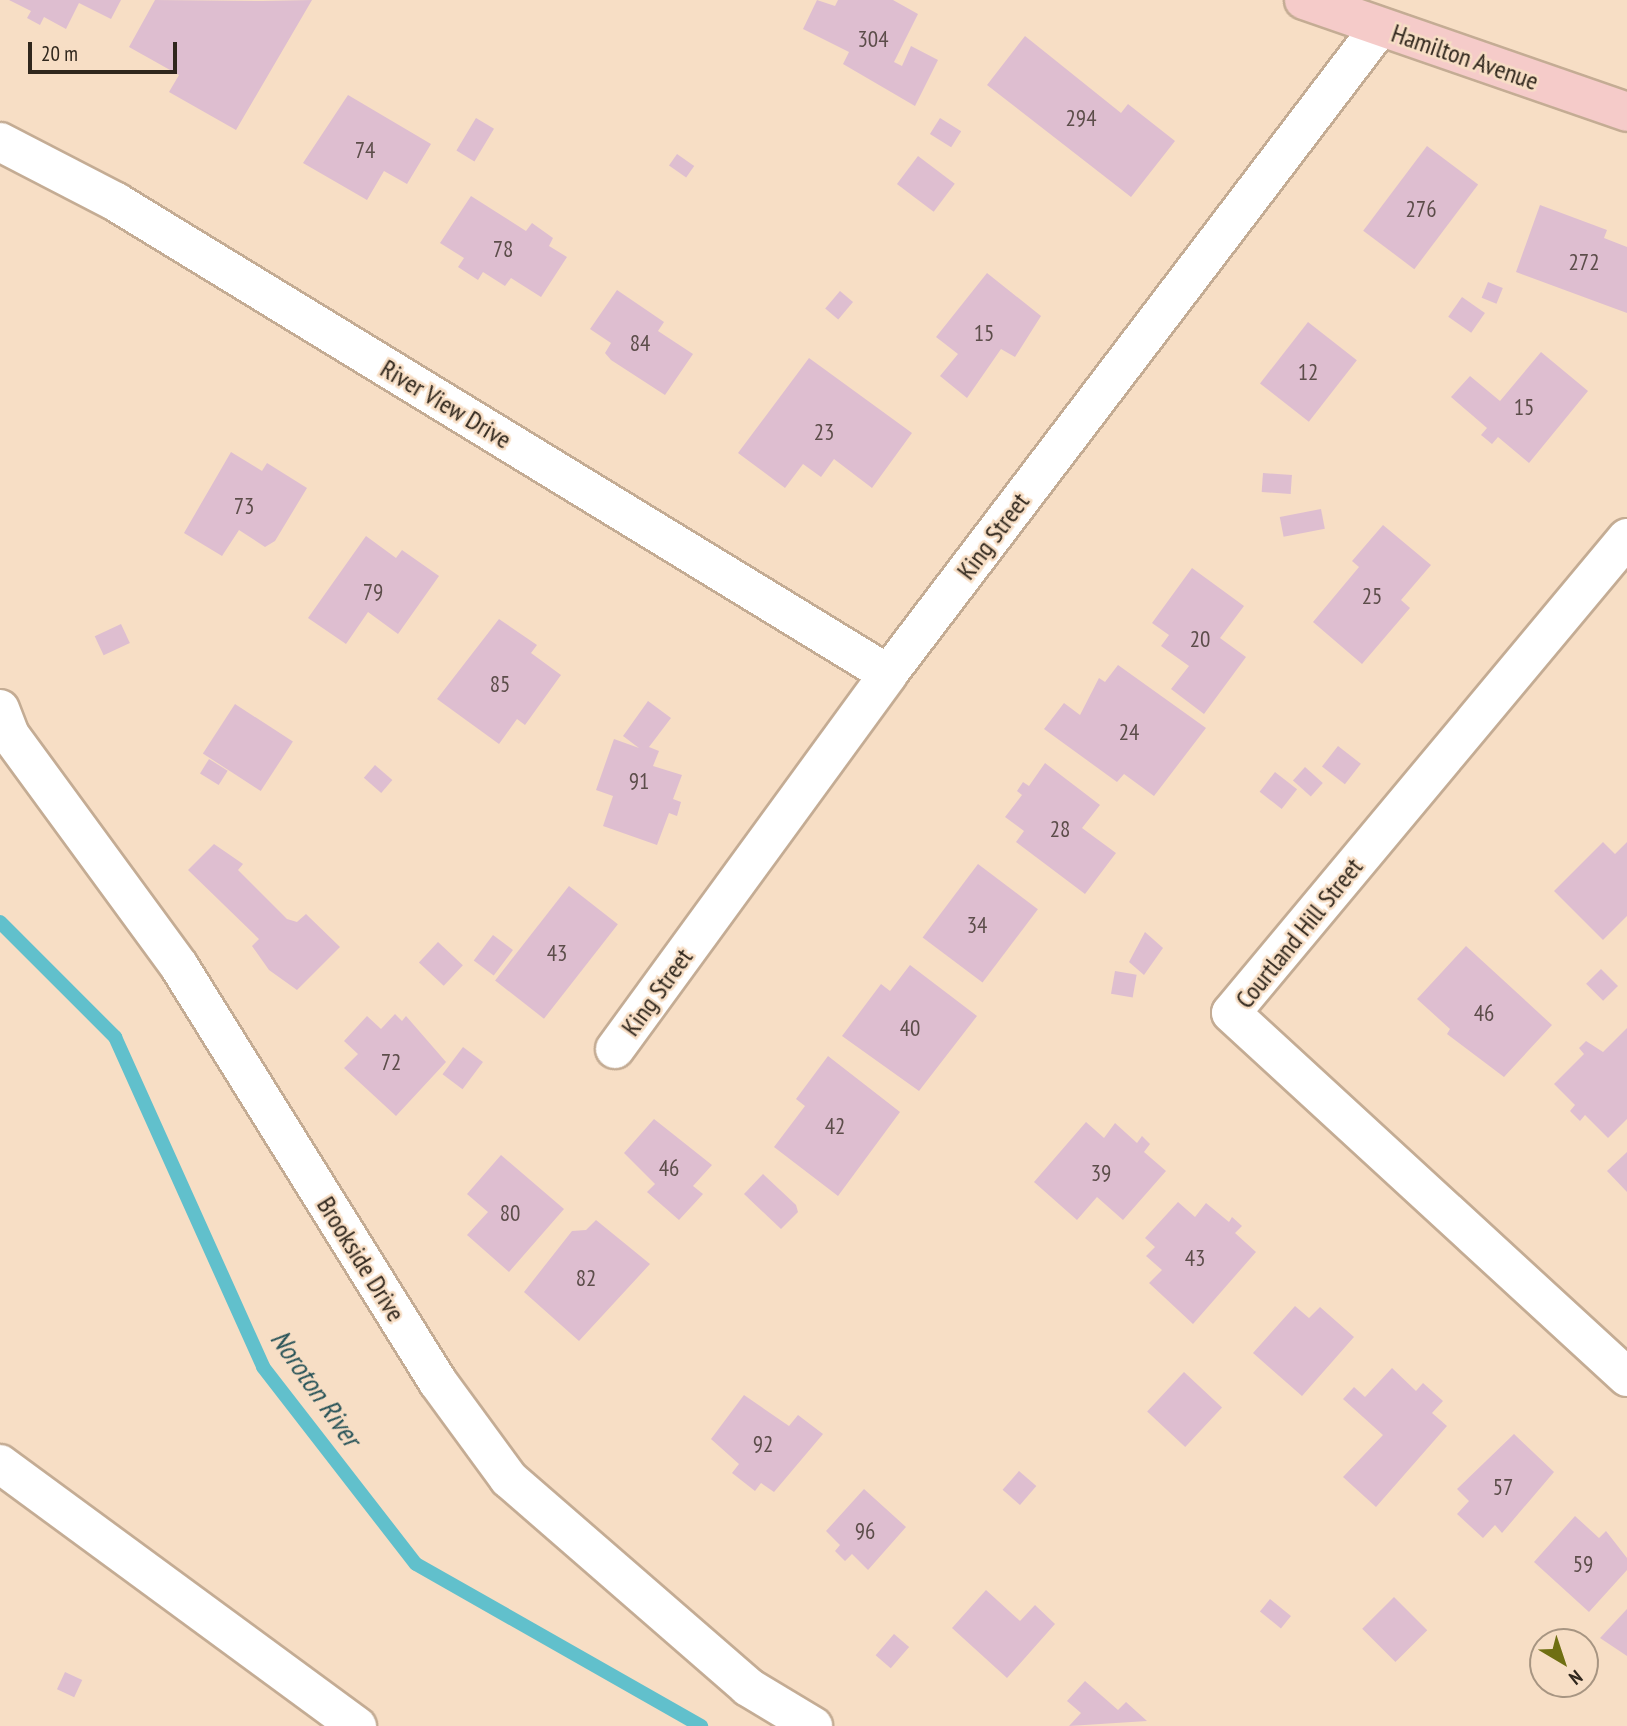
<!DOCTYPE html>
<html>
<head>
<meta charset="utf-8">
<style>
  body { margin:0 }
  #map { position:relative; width:1627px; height:1726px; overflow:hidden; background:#f7dec5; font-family:"PT Sans Narrow",sans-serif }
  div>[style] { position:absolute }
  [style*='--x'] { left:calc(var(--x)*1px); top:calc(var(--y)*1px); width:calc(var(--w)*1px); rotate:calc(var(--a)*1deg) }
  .stream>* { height:14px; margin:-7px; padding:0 7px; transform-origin:7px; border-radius:7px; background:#61c0cc }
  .building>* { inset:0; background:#debed0; transform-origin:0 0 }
  .roads { filter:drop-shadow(2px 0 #c4ac94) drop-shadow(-2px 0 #c4ac94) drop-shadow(0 2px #c4ac94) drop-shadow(0 -2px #c4ac94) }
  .street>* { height:38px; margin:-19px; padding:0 19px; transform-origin:19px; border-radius:19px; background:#fff }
  .secondary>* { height:38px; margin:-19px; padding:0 19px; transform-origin:19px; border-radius:19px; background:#f5cbc9 }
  span { translate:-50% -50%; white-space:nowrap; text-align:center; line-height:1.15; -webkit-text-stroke:5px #f7dec5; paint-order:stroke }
  .number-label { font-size:23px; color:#5c4d4a }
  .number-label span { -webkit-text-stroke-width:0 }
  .street-label { font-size:26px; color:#30271d }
  .water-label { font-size:28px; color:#285358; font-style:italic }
  .north { position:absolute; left:1529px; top:1628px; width:70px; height:70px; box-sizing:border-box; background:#f7dec5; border:2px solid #a79582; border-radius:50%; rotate:141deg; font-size:19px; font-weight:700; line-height:28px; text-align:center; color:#30271d }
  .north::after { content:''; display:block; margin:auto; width:24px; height:32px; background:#6f6f12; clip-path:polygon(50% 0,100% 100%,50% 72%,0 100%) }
  .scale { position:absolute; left:28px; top:42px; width:149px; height:32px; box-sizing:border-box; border:4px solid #30271d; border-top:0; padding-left:9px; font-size:21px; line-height:24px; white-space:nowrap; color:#30271d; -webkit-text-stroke:5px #f7dec5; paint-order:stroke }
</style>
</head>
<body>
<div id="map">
  <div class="stream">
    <i style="--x:0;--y:922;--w:163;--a:45"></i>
    <i style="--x:115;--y:1037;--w:362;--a:65.8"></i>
    <i style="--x:263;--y:1367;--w:249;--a:52.2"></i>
    <i style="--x:416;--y:1564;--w:328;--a:29.6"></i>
  </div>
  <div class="building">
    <i style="clip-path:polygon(9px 0,121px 0,111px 19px,79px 3px,66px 29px,44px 17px,40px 25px,27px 18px,31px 11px)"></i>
    <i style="clip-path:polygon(155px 0,262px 1px,312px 0,236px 130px,169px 92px,179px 75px,129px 47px)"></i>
    <i style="clip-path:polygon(817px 0,835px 6px,838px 0,893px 0,918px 14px,894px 62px,902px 66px,911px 46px,938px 60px,915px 106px,843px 64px,849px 52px,803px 29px)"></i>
    <i style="clip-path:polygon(1025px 36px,1121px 113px,1128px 104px,1175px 141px,1131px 197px,987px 85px)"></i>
    <i style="clip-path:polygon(348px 95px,431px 144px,407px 184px,384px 171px,367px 200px,303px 163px)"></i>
    <i style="left:476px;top:118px;width:21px;height:38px;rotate:31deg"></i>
    <i style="left:940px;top:118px;width:25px;height:19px;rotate:32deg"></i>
    <i style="left:1427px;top:146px;width:64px;height:106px;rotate:37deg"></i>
    <i style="left:677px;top:154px;width:21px;height:14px;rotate:35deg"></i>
    <i style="left:918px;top:156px;width:46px;height:35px;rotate:37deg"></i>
    <i style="clip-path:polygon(471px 196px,526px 231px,532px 223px,553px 238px,549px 246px,567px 257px,541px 297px,511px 278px,505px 286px,483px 272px,478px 280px,458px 267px,464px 258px,440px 243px)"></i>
    <i style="clip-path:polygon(1540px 205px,1607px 230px,1604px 238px,1627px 247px,1627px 313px,1516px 272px)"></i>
    <i style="clip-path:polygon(987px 273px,1041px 316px,1015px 357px,1001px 349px,967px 398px,940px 376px,958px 354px,936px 337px)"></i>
    <i style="left:1488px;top:282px;width:16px;height:17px;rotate:22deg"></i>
    <i style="clip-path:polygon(617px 290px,664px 322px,658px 331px,693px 354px,665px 395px,611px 360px,605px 353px,611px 343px,590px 329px)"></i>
    <i style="left:840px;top:291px;width:17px;height:23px;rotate:40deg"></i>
    <i style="left:1462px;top:297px;width:28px;height:24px;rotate:35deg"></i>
    <i style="left:1308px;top:322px;width:62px;height:78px;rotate:38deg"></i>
    <i style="clip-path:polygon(1541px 352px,1588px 391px,1529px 463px,1498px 437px,1492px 444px,1481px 435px,1487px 428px,1451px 397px,1470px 376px,1500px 401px)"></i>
    <i style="clip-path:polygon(809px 358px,912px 433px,872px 488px,834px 459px,821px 477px,803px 464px,785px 488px,738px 453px)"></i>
    <i style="clip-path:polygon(231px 452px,262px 471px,267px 463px,307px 488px,275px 541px,265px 547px,239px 530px,222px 556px,184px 533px)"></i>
    <i style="left:1263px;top:473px;width:29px;height:19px;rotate:4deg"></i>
    <i style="left:1321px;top:509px;width:20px;height:42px;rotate:79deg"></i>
    <i style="clip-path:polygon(1383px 525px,1431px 565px,1401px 600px,1410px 608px,1362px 664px,1313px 622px,1359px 567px,1352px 561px)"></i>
    <i style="clip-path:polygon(366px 536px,396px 558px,402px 550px,439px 576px,398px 634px,368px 612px,346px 644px,308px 618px)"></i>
    <i style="clip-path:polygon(1192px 568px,1244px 606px,1220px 638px,1246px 657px,1204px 714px,1171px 689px,1189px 666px,1161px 646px,1169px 635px,1152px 623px)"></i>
    <i style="clip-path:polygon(499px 619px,537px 645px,531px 653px,561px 675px,525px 725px,517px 719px,499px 744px,437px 699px)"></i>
    <i style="left:121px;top:624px;width:21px;height:29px;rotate:65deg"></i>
    <i style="clip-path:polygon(1118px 665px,1206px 728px,1154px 796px,1124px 774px,1117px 782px,1044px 729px,1064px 703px,1080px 715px,1099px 678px,1105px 682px)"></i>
    <i style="clip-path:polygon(648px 701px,671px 718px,649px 747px,659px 751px,653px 766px,682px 775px,673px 799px,681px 802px,677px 816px,669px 813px,657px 845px,603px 826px,613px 796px,596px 790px,614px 739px,639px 748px,623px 736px)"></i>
    <i style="left:235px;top:704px;width:69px;height:59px;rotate:33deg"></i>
    <i style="left:1338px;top:746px;width:29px;height:26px;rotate:38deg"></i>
    <i style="left:209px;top:759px;width:22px;height:17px;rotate:32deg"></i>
    <i style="clip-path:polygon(1045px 763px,1100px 805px,1082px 828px,1116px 853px,1085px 894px,1016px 842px,1024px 831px,1005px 817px,1022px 795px,1017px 791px,1023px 782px,1029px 786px)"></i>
    <i style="left:375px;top:765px;width:23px;height:17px;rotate:41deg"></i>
    <i style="left:1305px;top:767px;width:24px;height:18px;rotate:42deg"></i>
    <i style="left:1275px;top:772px;width:28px;height:25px;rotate:38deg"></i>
    <i style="clip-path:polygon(1603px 842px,1615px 854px,1627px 842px,1627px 916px,1603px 940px,1554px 891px)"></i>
    <i style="clip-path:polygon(214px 844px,243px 864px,238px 870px,287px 919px,297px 922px,306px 914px,340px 947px,297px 990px,269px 970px,252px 946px,259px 939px,188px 870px)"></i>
    <i style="left:978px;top:864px;width:75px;height:92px;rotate:37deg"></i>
    <i style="left:569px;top:886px;width:62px;height:120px;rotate:38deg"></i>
    <i style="clip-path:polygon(1145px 932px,1163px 948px,1144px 975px,1129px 962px)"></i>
    <i style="left:493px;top:935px;width:25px;height:32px;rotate:37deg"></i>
    <i style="left:438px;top:942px;width:34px;height:28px;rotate:43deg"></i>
    <i style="clip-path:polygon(1466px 946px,1552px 1025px,1504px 1077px,1447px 1034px,1450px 1029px,1417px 999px)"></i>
    <i style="clip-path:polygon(910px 965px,977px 1016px,919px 1091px,842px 1036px,881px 984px,890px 991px)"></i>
    <i style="left:1601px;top:969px;width:24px;height:21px;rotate:45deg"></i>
    <i style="left:1115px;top:971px;width:22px;height:23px;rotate:10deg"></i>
    <i style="clip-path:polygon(395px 1014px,402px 1021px,406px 1016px,446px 1062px,396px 1116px,344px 1068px,358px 1054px,344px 1041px,367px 1016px,381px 1029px)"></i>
    <i style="clip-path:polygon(1627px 1028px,1627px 1119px,1608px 1138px,1585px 1115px,1580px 1121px,1570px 1111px,1575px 1105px,1554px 1084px,1584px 1054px,1579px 1048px,1586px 1041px,1603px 1052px)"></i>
    <i style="left:463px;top:1047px;width:25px;height:34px;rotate:37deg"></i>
    <i style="clip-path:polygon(828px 1056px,900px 1112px,838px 1196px,774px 1147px,805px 1106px,796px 1099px)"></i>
    <i style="clip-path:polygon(654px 1119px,712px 1165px,693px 1186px,703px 1194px,679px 1220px,647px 1192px,655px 1184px,624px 1153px)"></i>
    <i style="clip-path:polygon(1086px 1122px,1104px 1138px,1115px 1123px,1137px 1143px,1142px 1136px,1150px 1144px,1144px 1152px,1166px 1171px,1123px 1220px,1097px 1197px,1077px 1220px,1034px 1182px)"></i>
    <i style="clip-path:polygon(1627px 1152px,1627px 1192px,1607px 1171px)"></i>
    <i style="clip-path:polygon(501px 1155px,564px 1209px,509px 1272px,467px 1235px,488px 1212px,467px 1194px)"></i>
    <i style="clip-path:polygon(763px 1174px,796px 1205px,798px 1212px,781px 1229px,744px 1194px)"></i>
    <i style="clip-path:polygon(1178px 1202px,1195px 1217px,1206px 1203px,1229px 1222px,1232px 1217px,1242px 1226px,1235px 1233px,1256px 1252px,1193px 1324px,1149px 1283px,1162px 1270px,1146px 1256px,1155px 1247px,1145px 1238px)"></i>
    <i style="clip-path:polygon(596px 1220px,650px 1264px,579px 1341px,524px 1292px,572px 1231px,586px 1230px)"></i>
    <i style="clip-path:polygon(1295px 1306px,1309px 1318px,1320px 1307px,1354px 1337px,1302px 1396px,1253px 1353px)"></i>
    <i style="clip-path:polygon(1392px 1368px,1416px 1391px,1423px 1383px,1443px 1401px,1432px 1413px,1447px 1426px,1376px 1507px,1343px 1477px,1383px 1435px,1343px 1399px,1354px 1387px,1365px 1397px)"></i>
    <i style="left:1184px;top:1372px;width:52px;height:54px;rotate:43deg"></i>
    <i style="clip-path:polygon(744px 1395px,789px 1426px,798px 1415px,823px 1434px,774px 1492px,761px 1483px,755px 1491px,732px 1473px,739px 1464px,711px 1439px)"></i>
    <i style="clip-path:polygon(1514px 1434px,1554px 1472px,1502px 1533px,1495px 1525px,1483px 1538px,1457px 1514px,1469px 1501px,1457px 1489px)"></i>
    <i style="left:1019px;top:1471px;width:23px;height:25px;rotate:41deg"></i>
    <i style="clip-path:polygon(864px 1489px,906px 1527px,868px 1570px,852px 1554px,845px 1561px,835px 1551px,840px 1545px,826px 1531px)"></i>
    <i style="clip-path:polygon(1575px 1516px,1599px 1538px,1606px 1531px,1627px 1558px,1627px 1570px,1589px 1612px,1534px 1562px)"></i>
    <i style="clip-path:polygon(986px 1590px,1020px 1621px,1035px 1605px,1055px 1624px,1007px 1678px,952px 1628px)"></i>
    <i style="left:1394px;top:1597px;width:47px;height:45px;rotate:45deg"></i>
    <i style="left:1270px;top:1599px;width:27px;height:16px;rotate:39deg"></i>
    <i style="clip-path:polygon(1627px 1609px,1627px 1656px,1600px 1638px)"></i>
    <i style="left:894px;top:1634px;width:20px;height:28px;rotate:41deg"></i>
    <i style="left:65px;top:1672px;width:19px;height:19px;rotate:25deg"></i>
    <i style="clip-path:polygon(1085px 1681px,1118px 1710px,1126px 1702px,1147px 1721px,1069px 1726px,1081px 1713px,1067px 1701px)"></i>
  </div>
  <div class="roads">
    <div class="street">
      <i style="--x:0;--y:142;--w:131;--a:27.3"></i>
      <i style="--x:116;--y:202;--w:905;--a:31.44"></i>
      <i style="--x:1627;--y:538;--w:618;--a:129.82"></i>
      <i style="--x:1231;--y:1013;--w:538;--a:42.59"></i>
      <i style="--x:0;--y:709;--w:28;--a:69"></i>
      <i style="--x:10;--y:735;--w:286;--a:53.8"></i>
      <i style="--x:179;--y:966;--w:490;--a:58.1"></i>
      <i style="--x:438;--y:1382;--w:120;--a:53.8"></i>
      <i style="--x:509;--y:1479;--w:317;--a:41"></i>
      <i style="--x:748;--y:1687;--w:76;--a:31"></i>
      <i style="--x:615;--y:1049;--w:464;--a:-53.9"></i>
      <i style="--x:888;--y:674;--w:811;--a:-52.76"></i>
      <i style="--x:0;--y:1464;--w:443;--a:36.3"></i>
    </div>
    <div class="secondary">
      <i style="--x:1304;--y:0;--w:342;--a:19.1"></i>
    </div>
  </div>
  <div class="number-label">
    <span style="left:873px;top:39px">304</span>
    <span style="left:1081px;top:118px">294</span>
    <span style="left:365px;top:150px">74</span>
    <span style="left:1421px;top:209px">276</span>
    <span style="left:503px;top:249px">78</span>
    <span style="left:1584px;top:262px">272</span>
    <span style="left:984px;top:333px">15</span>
    <span style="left:640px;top:343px">84</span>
    <span style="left:1308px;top:372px">12</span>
    <span style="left:1524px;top:407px">15</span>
    <span style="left:824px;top:432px">23</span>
    <span style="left:244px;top:506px">73</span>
    <span style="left:373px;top:592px">79</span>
    <span style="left:1372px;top:596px">25</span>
    <span style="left:1200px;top:639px">20</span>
    <span style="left:500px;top:684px">85</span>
    <span style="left:1129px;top:732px">24</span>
    <span style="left:639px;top:781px">91</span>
    <span style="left:1060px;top:829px">28</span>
    <span style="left:977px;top:925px">34</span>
    <span style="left:557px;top:953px">43</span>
    <span style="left:1484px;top:1013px">46</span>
    <span style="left:910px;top:1028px">40</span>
    <span style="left:391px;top:1062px">72</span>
    <span style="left:835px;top:1126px">42</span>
    <span style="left:669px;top:1168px">46</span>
    <span style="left:1101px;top:1173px">39</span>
    <span style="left:510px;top:1213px">80</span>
    <span style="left:1195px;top:1258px">43</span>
    <span style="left:586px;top:1278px">82</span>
    <span style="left:763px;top:1444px">92</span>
    <span style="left:1503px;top:1487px">57</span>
    <span style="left:865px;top:1531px">96</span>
    <span style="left:1583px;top:1564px">59</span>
  </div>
  <div class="street-label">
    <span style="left:1465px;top:57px;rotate:19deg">Hamilton Avenue</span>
    <span style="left:446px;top:404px;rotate:31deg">River View Drive</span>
    <span style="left:993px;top:536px;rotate:-53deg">King Street</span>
    <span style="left:1299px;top:933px;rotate:-51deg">Courtland Hill Street</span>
    <span style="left:657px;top:992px;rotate:-54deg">King Street</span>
    <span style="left:361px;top:1259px;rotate:58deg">Brookside Drive</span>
  </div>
  <div class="water-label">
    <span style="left:316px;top:1388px;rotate:55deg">Noroton River</span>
  </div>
  <div class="north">N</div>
  <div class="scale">20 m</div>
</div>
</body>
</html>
